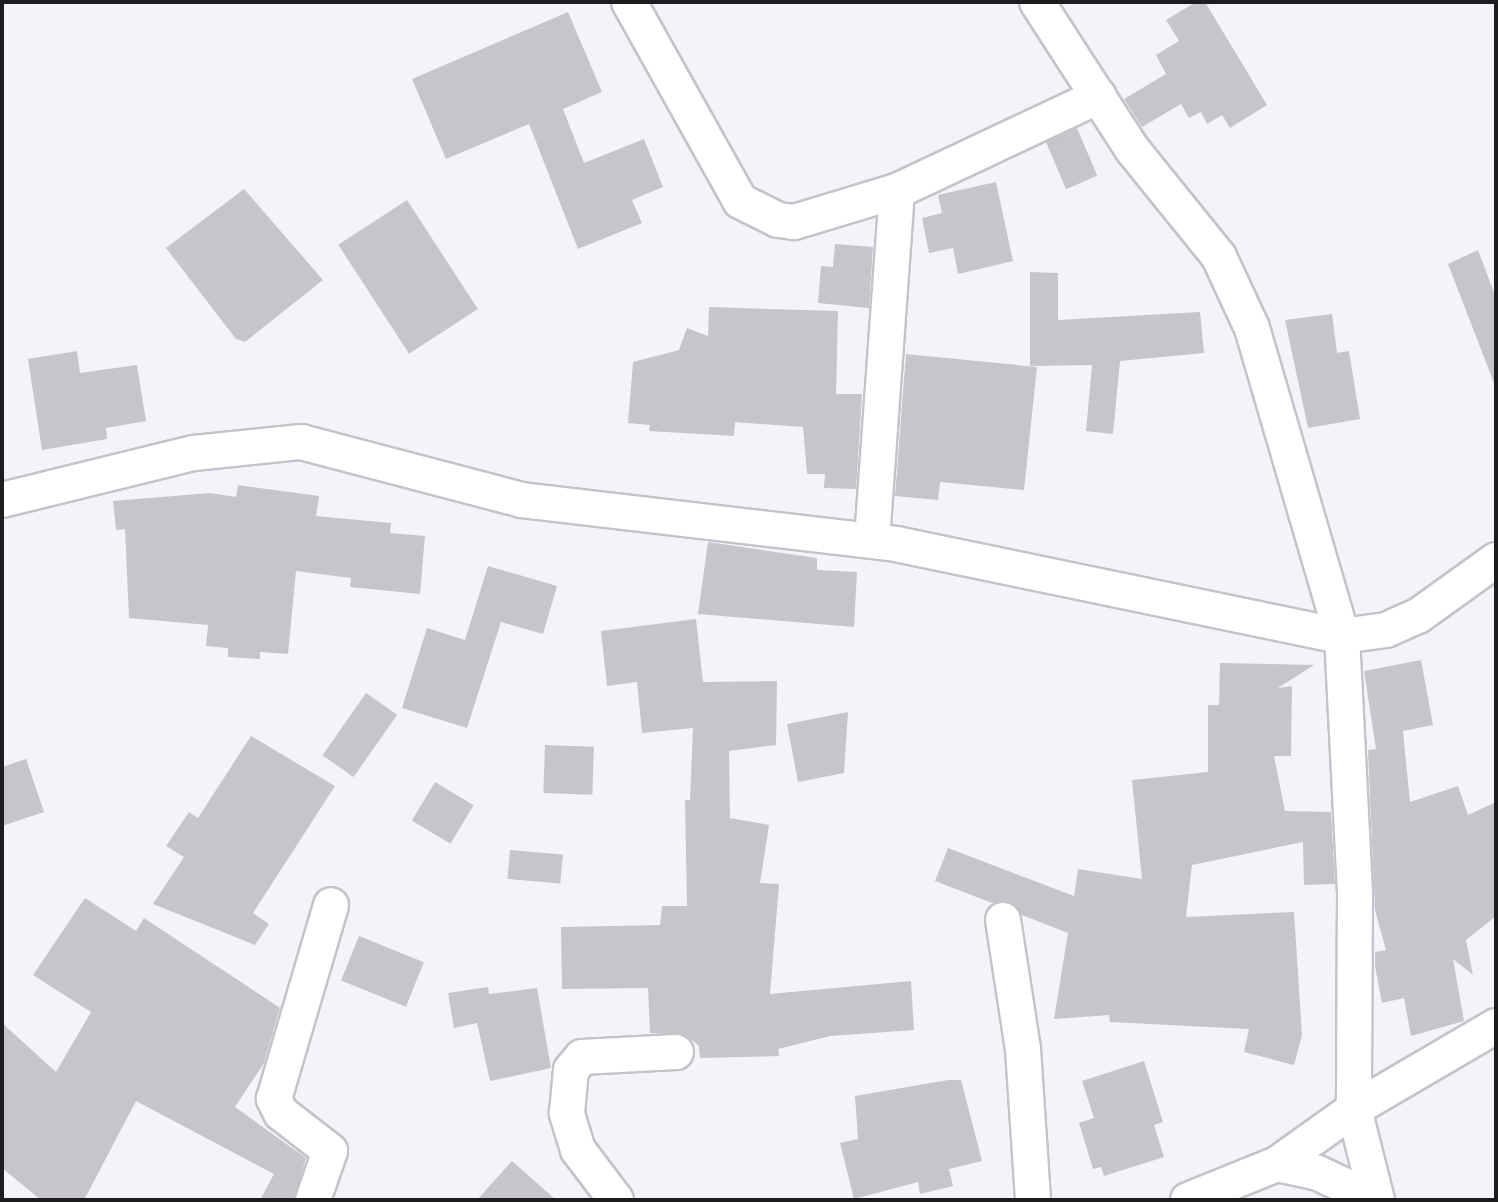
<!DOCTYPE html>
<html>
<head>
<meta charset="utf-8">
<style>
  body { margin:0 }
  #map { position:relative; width:1498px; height:1202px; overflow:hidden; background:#f3f3fa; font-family:"DejaVu Sans",sans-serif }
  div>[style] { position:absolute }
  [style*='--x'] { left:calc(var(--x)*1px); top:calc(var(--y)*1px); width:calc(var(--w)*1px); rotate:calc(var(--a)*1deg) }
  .building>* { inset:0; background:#c7c5cc; transform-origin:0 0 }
  .roads { filter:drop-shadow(2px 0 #c3c3ca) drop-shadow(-2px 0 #c3c3ca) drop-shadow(0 2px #c3c3ca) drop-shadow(0 -2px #c3c3ca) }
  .street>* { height:34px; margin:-17px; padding:0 17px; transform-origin:17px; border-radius:17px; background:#fff }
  span { translate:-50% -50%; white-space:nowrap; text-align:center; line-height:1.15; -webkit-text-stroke:6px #f3f3fa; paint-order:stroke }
  .frame { position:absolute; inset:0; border:4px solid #1d1d20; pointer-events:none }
</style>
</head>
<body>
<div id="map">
  <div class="building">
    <i style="clip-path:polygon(1196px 2px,1205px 2px,1267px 105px,1230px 128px,1222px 115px,1207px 124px,1201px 112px,1189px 118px,1181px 104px,1142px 127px,1124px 99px,1166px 74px,1156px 55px,1179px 41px,1166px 20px)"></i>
    <i style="clip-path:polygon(568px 12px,602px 92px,563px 109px,584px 163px,644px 139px,663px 187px,632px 200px,642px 223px,578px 249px,529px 124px,446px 159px,412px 79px)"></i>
    <i style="left:1077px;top:128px;width:52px;height:34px;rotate:67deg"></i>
    <i style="clip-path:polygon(996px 182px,1013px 261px,958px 274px,953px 248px,929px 253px,922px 218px,942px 213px,938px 195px)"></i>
    <i style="clip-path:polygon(244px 189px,323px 280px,245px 342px,236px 339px,166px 248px)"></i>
    <i style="left:407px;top:200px;width:130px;height:82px;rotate:57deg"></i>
    <i style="clip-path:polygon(835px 244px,873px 247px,869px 308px,818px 303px,821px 266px,833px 267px)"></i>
    <i style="clip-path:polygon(1478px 250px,1496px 298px,1494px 383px,1448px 264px)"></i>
    <i style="clip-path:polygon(1030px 272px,1058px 273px,1058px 320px,1200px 312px,1204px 353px,1120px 361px,1113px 434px,1086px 431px,1092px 365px,1030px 366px)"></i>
    <i style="clip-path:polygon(709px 307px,838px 311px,836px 394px,862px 394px,856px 489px,824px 488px,825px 474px,807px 474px,803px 427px,735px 422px,734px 436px,649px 431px,650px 425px,628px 423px,633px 362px,679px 350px,687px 328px,708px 336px)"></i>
    <i style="clip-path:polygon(1332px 314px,1337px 353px,1349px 351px,1360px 419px,1308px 428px,1285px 320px)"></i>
    <i style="clip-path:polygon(77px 351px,80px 373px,137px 365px,146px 421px,106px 428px,107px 439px,42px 450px,28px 359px)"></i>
    <i style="clip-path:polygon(906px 354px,1037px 367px,1024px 490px,940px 482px,938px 500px,895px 496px)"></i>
    <i style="clip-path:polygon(238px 485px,319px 496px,316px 516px,391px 523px,390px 533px,425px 536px,420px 594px,350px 587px,351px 578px,296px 571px,288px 654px,260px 652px,260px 659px,228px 657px,228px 648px,206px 646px,208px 625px,129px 618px,125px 529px,116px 530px,113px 501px,210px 493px,236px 497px)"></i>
    <i style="clip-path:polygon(708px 542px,817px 558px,817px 570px,857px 572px,854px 627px,698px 614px)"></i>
    <i style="clip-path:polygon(488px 566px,557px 586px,543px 634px,501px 622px,467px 728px,402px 708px,427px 628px,465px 640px)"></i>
    <i style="clip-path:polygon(696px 619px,703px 682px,777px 681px,776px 745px,729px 751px,730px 818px,769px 825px,760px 883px,779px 884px,770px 994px,911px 981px,914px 1030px,830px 1036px,778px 1049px,779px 1056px,700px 1058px,699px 1046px,686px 1035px,650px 1033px,648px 988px,562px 989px,561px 927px,660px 925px,662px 906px,687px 906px,685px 800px,690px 800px,693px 728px,642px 733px,637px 682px,607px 686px,601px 631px)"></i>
    <i style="clip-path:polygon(1421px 660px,1433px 725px,1403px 731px,1410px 802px,1458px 786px,1468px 815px,1496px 802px,1496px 916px,1466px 940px,1473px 975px,1453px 959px,1464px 1021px,1411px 1036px,1404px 998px,1382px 1003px,1375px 966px,1375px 952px,1386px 950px,1375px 910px,1368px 750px,1376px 749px,1364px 671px)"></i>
    <i style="clip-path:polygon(1220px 663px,1314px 665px,1278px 688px,1292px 686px,1291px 756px,1274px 756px,1285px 811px,1331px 812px,1335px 884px,1304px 885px,1303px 842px,1192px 865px,1186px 917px,1294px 912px,1302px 1035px,1294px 1065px,1244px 1052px,1249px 1029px,1110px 1022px,1109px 1015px,1054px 1019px,1068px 933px,1022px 915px,1009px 901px,992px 903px,935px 881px,948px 848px,1074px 896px,1078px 869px,1142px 879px,1132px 780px,1208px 772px,1208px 705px,1219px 705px)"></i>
    <i style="left:366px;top:693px;width:38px;height:76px;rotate:35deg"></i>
    <i style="clip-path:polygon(848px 712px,844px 773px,798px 782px,787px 724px)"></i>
    <i style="clip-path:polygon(251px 736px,335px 786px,253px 913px,269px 924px,255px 945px,153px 904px,184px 857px,166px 846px,189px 812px,198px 818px)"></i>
    <i style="left:545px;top:745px;width:49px;height:48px;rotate:2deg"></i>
    <i style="clip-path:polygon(26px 759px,44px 812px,2px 826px,2px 767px)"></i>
    <i style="left:435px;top:782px;width:45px;height:45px;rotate:31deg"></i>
    <i style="left:510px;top:850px;width:53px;height:29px;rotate:5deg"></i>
    <i style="clip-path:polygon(85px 898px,136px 931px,144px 918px,280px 1008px,264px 1063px,235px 1107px,306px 1158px,294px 1200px,260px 1200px,274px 1174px,136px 1101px,84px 1200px,41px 1200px,2px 1168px,2px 1023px,56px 1072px,91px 1012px,33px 975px)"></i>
    <i style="left:359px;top:936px;width:70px;height:48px;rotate:22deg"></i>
    <i style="clip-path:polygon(488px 987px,489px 994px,537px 988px,551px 1068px,490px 1081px,477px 1023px,454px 1028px,448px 993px)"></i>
    <i style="clip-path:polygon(1144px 1061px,1163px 1122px,1154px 1125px,1164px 1157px,1104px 1176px,1101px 1167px,1093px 1169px,1079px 1123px,1094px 1118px,1082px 1081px)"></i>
    <i style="clip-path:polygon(948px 1080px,961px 1080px,982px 1161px,949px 1169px,953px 1186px,920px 1194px,918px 1182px,854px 1199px,840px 1143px,858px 1139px,855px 1096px)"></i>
    <i style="clip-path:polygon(512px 1161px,556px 1200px,477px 1200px)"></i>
  </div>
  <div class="roads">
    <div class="street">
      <i style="--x:629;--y:2;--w:228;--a:60.8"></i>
      <i style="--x:740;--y:201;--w:42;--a:26.6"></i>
      <i style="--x:778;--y:220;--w:16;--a:7"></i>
      <i style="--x:794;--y:222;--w:108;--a:-16.8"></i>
      <i style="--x:897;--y:191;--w:223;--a:-25.2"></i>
      <i style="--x:1037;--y:2;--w:175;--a:57.1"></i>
      <i style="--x:1132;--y:149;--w:139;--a:51.1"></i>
      <i style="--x:1219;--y:257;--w:78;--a:65.1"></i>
      <i style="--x:1252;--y:328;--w:321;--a:73.7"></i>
      <i style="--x:1342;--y:636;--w:256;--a:87.1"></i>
      <i style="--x:1355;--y:892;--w:217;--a:90.3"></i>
      <i style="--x:1354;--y:1109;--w:94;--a:75.8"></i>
      <i style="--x:2;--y:500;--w:198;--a:-13.8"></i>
      <i style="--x:194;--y:453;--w:108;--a:-5.9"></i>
      <i style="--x:301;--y:442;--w:228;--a:14.7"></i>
      <i style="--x:522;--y:500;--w:377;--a:6.7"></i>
      <i style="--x:896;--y:544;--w:455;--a:11.7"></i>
      <i style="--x:1342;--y:636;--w:44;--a:-7.8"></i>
      <i style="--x:1386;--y:630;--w:35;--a:-24"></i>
      <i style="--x:1418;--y:616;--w:96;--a:-35.7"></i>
      <i style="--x:872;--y:540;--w:350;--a:-85.9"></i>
      <i style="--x:1003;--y:920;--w:131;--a:81.2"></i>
      <i style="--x:1023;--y:1049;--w:151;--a:86.2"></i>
      <i style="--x:1277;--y:1164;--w:42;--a:12.4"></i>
      <i style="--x:1318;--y:1173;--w:63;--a:25.3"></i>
      <i style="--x:313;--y:1200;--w:52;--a:-70.9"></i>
      <i style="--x:330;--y:1151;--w:62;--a:-142.2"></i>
      <i style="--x:281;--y:1113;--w:16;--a:-117"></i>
      <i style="--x:274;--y:1099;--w:202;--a:-73.6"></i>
      <i style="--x:616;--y:1200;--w:63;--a:-127.2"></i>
      <i style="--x:578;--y:1150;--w:39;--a:-107"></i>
      <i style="--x:567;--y:1113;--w:43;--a:-84.7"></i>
      <i style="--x:571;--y:1070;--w:17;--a:-50"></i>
      <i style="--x:582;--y:1057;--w:94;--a:-3"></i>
      <i style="--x:1188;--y:1200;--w:96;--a:-22"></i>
      <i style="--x:1277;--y:1164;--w:95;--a:-35.5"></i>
      <i style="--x:1354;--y:1109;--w:164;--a:-30.3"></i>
    </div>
  </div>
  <div class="frame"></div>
</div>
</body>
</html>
